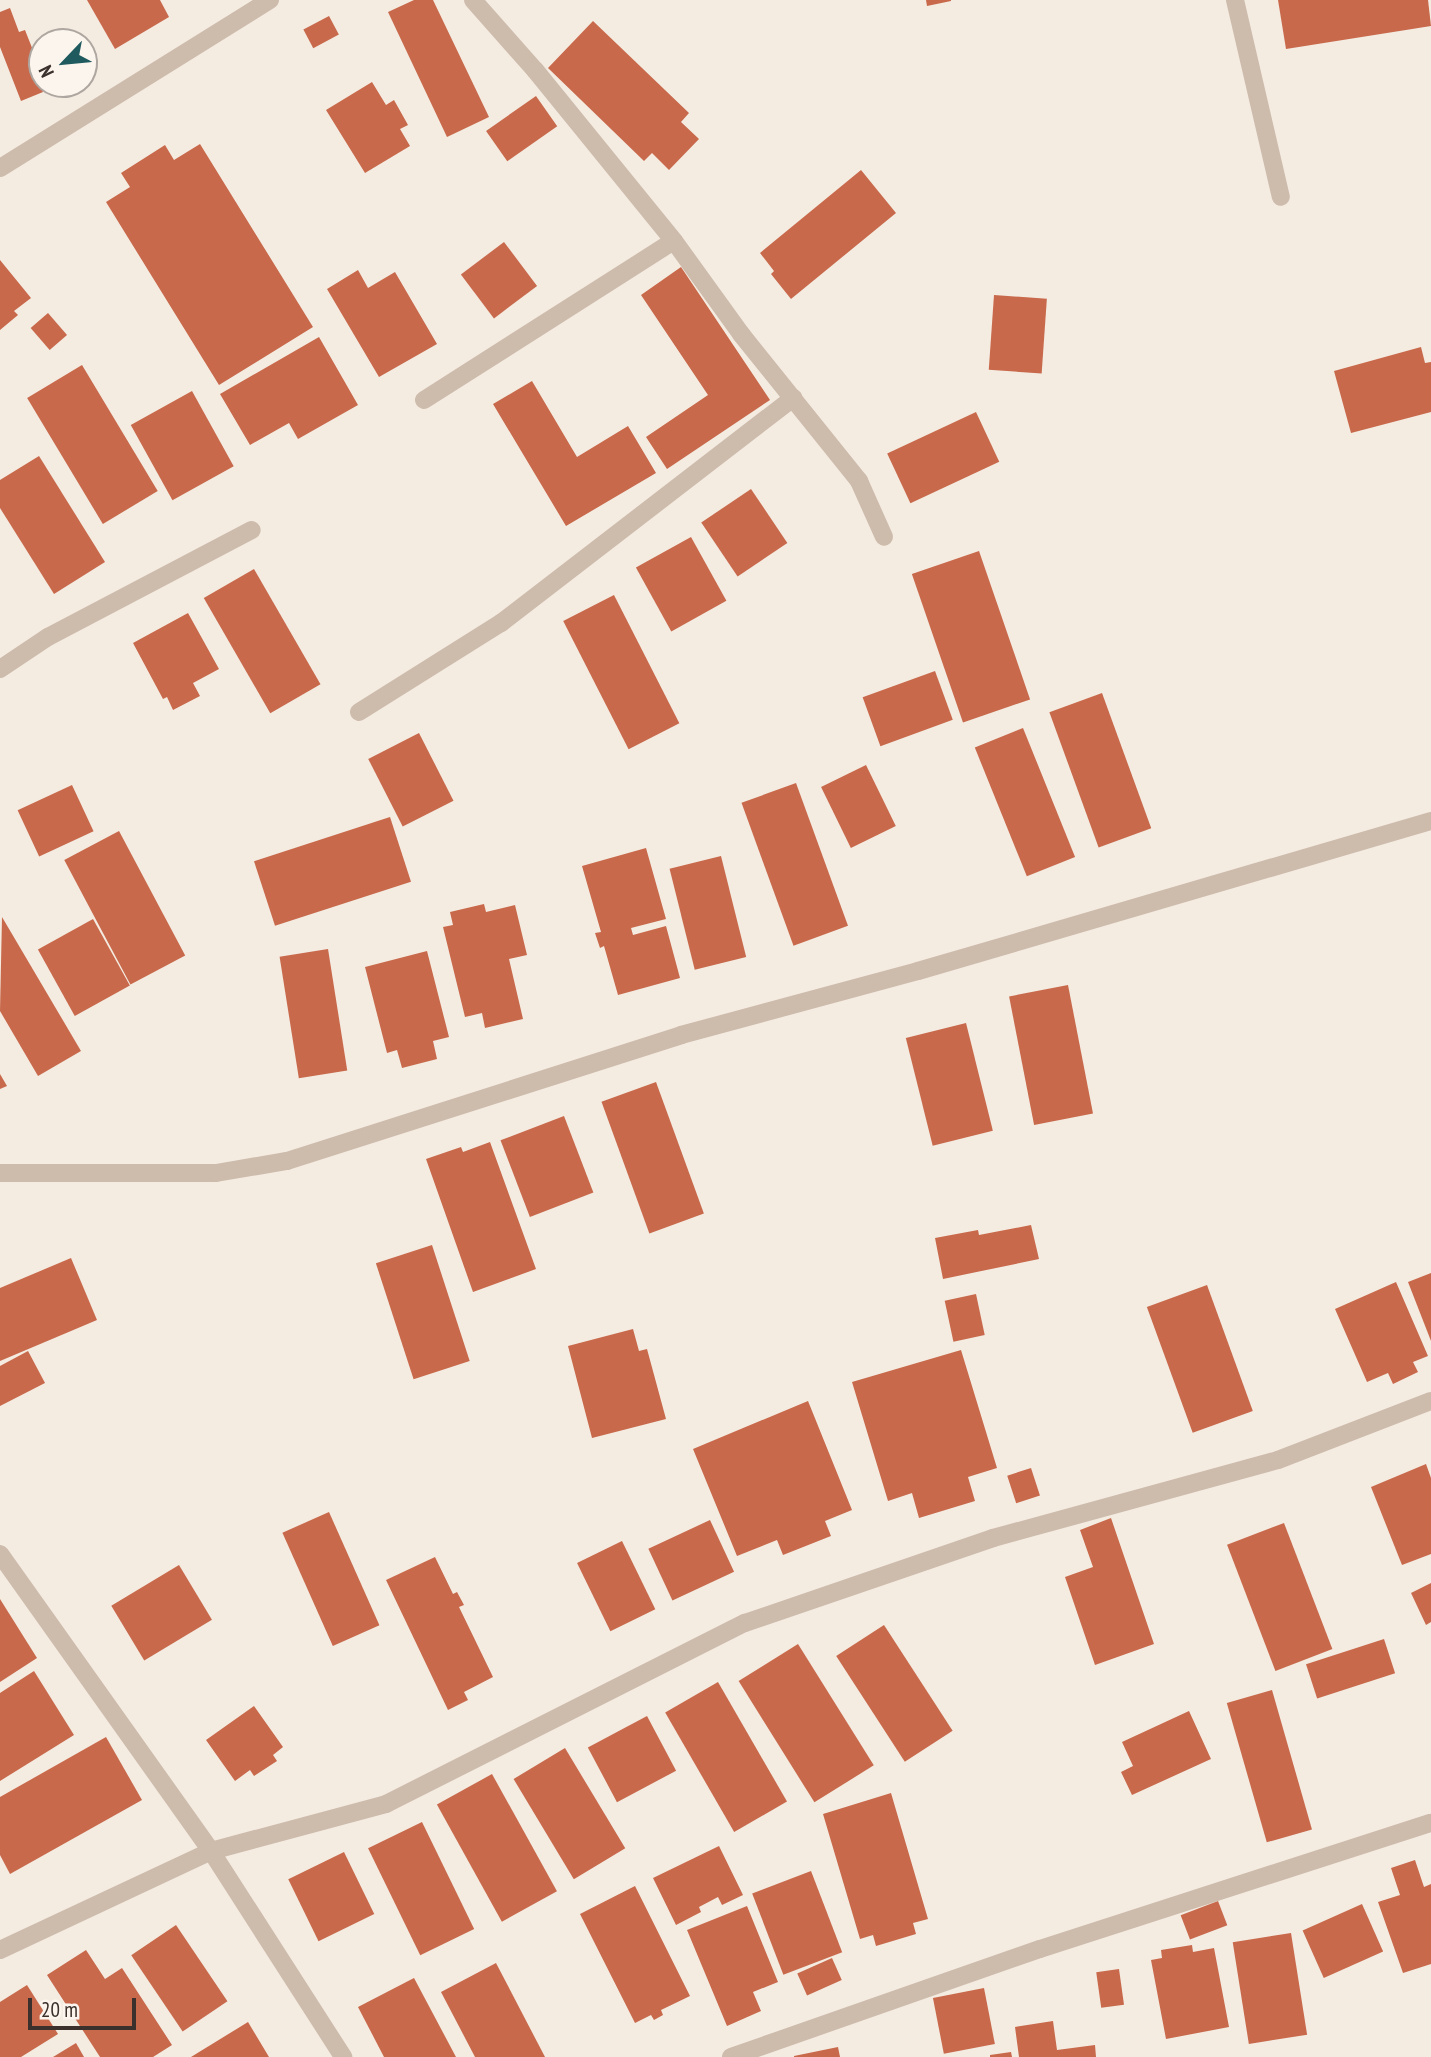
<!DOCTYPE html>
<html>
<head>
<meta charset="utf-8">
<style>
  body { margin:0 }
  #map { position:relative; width:1431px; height:2057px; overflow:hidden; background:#f4ebe1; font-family:"PT Sans Narrow",sans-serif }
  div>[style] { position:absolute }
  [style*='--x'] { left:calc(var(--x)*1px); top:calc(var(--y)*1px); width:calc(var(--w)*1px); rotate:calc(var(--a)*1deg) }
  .building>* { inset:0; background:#c8694b; transform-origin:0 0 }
  .minor>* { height:18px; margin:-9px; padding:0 9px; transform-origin:9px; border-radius:9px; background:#cdbbac }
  span { translate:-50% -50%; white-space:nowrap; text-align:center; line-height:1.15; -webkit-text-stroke:7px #fbf5ee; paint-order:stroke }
  .north { position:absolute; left:28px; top:28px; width:70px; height:70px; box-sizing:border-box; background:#fbf5ee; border:2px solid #aea6a0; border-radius:50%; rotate:244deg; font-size:19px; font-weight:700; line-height:28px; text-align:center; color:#3b302b }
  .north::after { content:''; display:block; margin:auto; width:24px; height:32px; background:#1f5a5e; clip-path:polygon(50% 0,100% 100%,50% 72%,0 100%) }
  .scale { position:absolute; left:28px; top:1998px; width:108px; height:32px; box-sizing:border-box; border:4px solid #3b302b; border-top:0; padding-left:9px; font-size:21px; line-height:24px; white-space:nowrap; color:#3b302b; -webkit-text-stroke:5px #fbf5ee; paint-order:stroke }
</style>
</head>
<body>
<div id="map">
  <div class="building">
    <i style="clip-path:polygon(87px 0,160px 0,169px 17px,115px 49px)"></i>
    <i style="clip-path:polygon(414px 0,433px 0,489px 117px,447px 137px,388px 12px)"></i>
    <i style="clip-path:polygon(926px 0,951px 0,951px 1px,927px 6px)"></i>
    <i style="clip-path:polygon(1278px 0,1428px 0,1431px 26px,1286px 49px)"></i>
    <i style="clip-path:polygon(10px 8px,19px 32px,25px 30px,38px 63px,32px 65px,43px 92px,21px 101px,0 47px,0 12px)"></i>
    <i style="left:329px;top:16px;width:21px;height:29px;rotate:62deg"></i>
    <i style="clip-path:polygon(593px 21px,689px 113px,681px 122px,699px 139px,669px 170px,652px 153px,644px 161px,548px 68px)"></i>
    <i style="clip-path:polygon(372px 82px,386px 105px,394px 100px,408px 125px,400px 129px,410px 146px,365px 173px,326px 110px)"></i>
    <i style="left:536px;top:96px;width:37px;height:61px;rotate:55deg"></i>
    <i style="clip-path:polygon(200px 144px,313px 327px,219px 385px,106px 202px,130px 187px,121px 173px,165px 145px,174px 160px)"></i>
    <i style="clip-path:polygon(861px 170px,896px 213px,791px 299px,771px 274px,774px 271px,760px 253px)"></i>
    <i style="left:504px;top:242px;width:55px;height:54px;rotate:53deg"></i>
    <i style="clip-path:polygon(0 260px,31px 298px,14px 311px,18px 315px,0 330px)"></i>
    <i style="clip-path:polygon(681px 267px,770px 400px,667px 469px,646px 437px,708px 395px,641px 295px)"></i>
    <i style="clip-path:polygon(358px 270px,368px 288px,395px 272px,437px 344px,379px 377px,327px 289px)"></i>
    <i style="left:994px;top:295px;width:53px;height:75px;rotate:4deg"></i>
    <i style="left:48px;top:313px;width:29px;height:23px;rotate:49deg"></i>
    <i style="clip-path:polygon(319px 337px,358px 405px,298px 439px,289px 423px,250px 445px,220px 394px)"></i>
    <i style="clip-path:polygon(1421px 347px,1425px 363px,1431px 362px,1431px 412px,1351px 433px,1334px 371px)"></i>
    <i style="left:82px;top:365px;width:147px;height:64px;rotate:59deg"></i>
    <i style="clip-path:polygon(532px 381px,577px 457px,628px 426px,656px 473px,566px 526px,493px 404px)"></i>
    <i style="left:192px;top:391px;width:86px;height:70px;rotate:61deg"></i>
    <i style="left:976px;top:412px;width:55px;height:98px;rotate:65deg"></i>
    <i style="clip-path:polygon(39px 456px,105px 562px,54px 594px,0 508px,0 480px)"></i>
    <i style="left:751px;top:489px;width:65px;height:60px;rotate:56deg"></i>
    <i style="left:691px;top:537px;width:73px;height:63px;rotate:61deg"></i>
    <i style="left:979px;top:551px;width:157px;height:71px;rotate:71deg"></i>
    <i style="left:254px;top:569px;width:133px;height:58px;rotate:60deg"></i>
    <i style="left:614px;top:595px;width:144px;height:57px;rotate:63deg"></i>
    <i style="clip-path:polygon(188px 613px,219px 669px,193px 683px,200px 696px,173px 710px,167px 697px,163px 699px,133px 643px)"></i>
    <i style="left:935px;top:671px;width:52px;height:77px;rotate:70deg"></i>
    <i style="left:1102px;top:693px;width:144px;height:56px;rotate:70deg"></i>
    <i style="left:1023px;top:728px;width:139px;height:52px;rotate:68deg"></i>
    <i style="left:419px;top:733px;width:76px;height:57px;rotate:63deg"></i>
    <i style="left:866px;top:765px;width:68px;height:50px;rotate:64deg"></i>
    <i style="left:796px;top:783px;width:152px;height:58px;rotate:70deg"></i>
    <i style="left:72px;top:785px;width:51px;height:60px;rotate:65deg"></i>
    <i style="left:390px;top:817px;width:68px;height:143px;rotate:72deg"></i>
    <i style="left:119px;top:831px;width:141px;height:62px;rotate:62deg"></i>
    <i style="clip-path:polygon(646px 848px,666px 919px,631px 928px,633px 935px,666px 926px,680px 978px,618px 995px,604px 946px,600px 948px,595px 933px,601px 932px,582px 866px)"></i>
    <i style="left:721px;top:856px;width:104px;height:53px;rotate:76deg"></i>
    <i style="clip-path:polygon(484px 904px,486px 912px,515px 905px,527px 955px,509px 959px,523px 1019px,485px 1028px,482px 1013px,465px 1017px,443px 927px,453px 925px,450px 912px)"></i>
    <i style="clip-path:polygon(2px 917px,81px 1051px,38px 1076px,0 1011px)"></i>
    <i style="left:93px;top:919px;width:76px;height:63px;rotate:61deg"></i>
    <i style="left:328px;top:949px;width:123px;height:49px;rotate:81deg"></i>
    <i style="clip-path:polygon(427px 951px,449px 1037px,433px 1041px,437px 1059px,402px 1068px,397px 1050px,387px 1053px,365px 967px)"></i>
    <i style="left:1068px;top:985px;width:131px;height:60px;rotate:79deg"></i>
    <i style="left:966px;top:1023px;width:111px;height:62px;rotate:76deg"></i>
    <i style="clip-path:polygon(0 1074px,7px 1086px,0 1089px)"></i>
    <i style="left:656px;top:1082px;width:140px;height:58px;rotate:70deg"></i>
    <i style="left:564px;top:1116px;width:82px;height:68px;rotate:69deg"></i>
    <i style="clip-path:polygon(490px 1142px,536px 1269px,473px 1292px,426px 1159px,461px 1147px,463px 1152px)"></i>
    <i style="clip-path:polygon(1031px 1225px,1039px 1259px,943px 1279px,935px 1238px,978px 1230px,979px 1235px)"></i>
    <i style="left:432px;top:1245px;width:122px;height:59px;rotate:72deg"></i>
    <i style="clip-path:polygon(71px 1258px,97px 1320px,0 1361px,0 1288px)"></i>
    <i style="clip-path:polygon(1431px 1273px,1431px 1341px,1408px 1282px)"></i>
    <i style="clip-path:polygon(1396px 1282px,1428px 1356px,1413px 1362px,1418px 1372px,1393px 1384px,1388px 1373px,1367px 1382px,1335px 1309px)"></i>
    <i style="left:1207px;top:1285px;width:134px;height:64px;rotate:70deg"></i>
    <i style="left:976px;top:1294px;width:42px;height:32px;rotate:78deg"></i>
    <i style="clip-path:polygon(633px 1329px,639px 1351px,647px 1349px,666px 1419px,592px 1438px,568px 1346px)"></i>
    <i style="clip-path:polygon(961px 1350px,997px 1468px,968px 1477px,975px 1501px,919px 1518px,912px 1493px,888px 1501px,852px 1382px)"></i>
    <i style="clip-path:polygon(28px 1351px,45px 1383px,0 1406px,0 1366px)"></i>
    <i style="clip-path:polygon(808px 1401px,852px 1510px,825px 1521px,831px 1536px,783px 1555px,777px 1540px,737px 1556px,693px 1449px)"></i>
    <i style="clip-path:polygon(1426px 1464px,1431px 1478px,1431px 1554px,1402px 1565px,1371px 1487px)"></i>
    <i style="left:1031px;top:1468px;width:29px;height:25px;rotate:72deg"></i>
    <i style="left:329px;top:1512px;width:124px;height:51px;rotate:66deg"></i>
    <i style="clip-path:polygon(1111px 1518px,1154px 1644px,1095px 1665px,1065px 1577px,1093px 1567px,1080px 1530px)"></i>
    <i style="left:710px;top:1520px;width:57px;height:68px;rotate:65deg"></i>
    <i style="left:1284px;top:1523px;width:135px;height:61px;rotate:69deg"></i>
    <i style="left:622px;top:1541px;width:76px;height:50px;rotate:64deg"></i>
    <i style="clip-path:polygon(435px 1557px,453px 1594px,457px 1592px,464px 1605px,459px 1607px,493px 1677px,464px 1692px,468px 1700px,448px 1710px,386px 1580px)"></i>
    <i style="left:179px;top:1565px;width:64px;height:79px;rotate:59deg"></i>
    <i style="clip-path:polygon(1431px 1583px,1431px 1622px,1426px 1625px,1411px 1593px)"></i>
    <i style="clip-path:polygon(0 1599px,37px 1658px,0 1682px)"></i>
    <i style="left:884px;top:1625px;width:126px;height:57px;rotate:57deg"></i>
    <i style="left:1384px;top:1639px;width:36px;height:82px;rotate:72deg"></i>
    <i style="left:798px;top:1644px;width:143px;height:70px;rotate:58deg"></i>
    <i style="clip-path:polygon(34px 1671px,74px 1735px,0 1781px,0 1693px)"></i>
    <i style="left:718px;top:1682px;width:138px;height:61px;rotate:60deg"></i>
    <i style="left:1272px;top:1690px;width:145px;height:47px;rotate:74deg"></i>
    <i style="clip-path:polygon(254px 1706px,283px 1747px,273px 1755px,277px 1761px,254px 1776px,250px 1770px,235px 1781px,206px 1740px)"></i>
    <i style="clip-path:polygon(1189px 1711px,1211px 1759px,1132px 1795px,1121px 1772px,1133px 1766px,1122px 1742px)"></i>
    <i style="left:647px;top:1716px;width:62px;height:67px;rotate:62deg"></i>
    <i style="clip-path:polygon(106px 1737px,142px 1800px,10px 1874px,0 1855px,0 1797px)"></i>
    <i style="left:565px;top:1748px;width:117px;height:60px;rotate:59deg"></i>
    <i style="left:492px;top:1774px;width:134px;height:63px;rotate:61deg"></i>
    <i style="clip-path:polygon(891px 1793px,928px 1919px,913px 1923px,916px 1934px,876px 1946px,873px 1935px,860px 1939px,823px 1814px)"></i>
    <i style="left:422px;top:1822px;width:119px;height:60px;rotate:64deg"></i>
    <i style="clip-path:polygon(719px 1846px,743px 1895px,722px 1905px,718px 1897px,699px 1907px,701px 1912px,676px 1925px,653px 1878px)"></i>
    <i style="left:344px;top:1852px;width:69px;height:62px;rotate:64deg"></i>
    <i style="clip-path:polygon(1415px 1860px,1424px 1887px,1431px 1884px,1431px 1964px,1403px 1973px,1378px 1902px,1400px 1895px,1391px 1868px)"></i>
    <i style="left:811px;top:1871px;width:87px;height:63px;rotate:69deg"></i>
    <i style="clip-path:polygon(635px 1886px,690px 1996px,661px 2010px,663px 2015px,654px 2020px,651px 2015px,635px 2023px,580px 1914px)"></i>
    <i style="left:1218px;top:1901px;width:26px;height:40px;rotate:69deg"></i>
    <i style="left:1362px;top:1904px;width:52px;height:65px;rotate:66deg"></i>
    <i style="clip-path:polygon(747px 1906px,778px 1982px,753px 1992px,761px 2011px,727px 2026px,687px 1930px)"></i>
    <i style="left:176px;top:1925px;width:92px;height:54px;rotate:56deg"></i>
    <i style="left:1291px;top:1933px;width:103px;height:59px;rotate:81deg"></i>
    <i style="clip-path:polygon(1192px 1945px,1193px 1952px,1214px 1948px,1229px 2027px,1166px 2039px,1151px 1960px,1162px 1958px,1161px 1950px)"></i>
    <i style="clip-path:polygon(86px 1950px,105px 1979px,122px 1968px,172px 2045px,153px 2057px,100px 2057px,47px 1975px)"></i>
    <i style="left:832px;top:1958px;width:24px;height:38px;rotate:66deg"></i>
    <i style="clip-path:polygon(496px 1963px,545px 2057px,475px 2057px,441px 1992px)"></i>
    <i style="left:1119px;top:1969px;width:36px;height:23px;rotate:82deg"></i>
    <i style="clip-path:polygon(414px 1978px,456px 2057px,384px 2057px,358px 2007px)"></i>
    <i style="clip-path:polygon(27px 1985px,58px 2034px,21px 2057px,0 2057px,0 2002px)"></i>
    <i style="left:984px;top:1988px;width:57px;height:52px;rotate:79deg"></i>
    <i style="clip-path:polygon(1053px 2021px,1057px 2050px,1095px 2045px,1096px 2057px,1019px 2057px,1015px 2027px)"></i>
    <i style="clip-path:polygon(248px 2022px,269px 2057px,191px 2057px)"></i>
    <i style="clip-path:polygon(76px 2043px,84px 2057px,53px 2057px)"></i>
    <i style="clip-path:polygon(838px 2047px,840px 2057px,794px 2057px,794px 2056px)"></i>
    <i style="clip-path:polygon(1011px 2052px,1012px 2057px,990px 2057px,990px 2055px)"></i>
  </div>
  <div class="minor">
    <i style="--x:473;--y:0;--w:94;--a:48.5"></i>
    <i style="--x:535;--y:70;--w:220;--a:50.9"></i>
    <i style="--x:674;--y:241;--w:115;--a:54.2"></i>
    <i style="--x:741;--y:334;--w:189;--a:51.2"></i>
    <i style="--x:859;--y:481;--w:61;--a:65.9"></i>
    <i style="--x:1235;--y:0;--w:202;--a:76.9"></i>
    <i style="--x:0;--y:168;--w:318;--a:-31.9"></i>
    <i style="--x:424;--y:400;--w:296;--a:-32.5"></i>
    <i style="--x:0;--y:669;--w:58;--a:-33.7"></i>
    <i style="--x:48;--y:637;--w:230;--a:-27.7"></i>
    <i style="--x:359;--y:712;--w:168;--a:-32.1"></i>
    <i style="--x:501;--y:623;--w:369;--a:-37.6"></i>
    <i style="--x:0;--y:1173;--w:216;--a:0"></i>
    <i style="--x:216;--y:1173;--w:72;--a:-9.6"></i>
    <i style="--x:287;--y:1161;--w:414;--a:-17.7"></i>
    <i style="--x:681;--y:1035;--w:245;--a:-15.1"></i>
    <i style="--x:918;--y:971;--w:534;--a:-16.3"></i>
    <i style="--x:0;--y:1554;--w:364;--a:54.6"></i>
    <i style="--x:211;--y:1851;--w:245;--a:57.3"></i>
    <i style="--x:0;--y:1950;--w:233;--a:-25.1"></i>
    <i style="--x:211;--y:1851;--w:181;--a:-15"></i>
    <i style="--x:386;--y:1804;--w:402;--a:-26.8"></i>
    <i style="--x:745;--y:1623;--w:262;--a:-18.9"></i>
    <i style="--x:993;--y:1538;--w:295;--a:-15.3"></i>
    <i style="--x:1278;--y:1460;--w:164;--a:-21.1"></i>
    <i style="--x:731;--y:2057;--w:327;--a:-19.3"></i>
    <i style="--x:1040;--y:1949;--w:411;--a:-17.9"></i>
  </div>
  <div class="north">N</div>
  <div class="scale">20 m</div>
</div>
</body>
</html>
